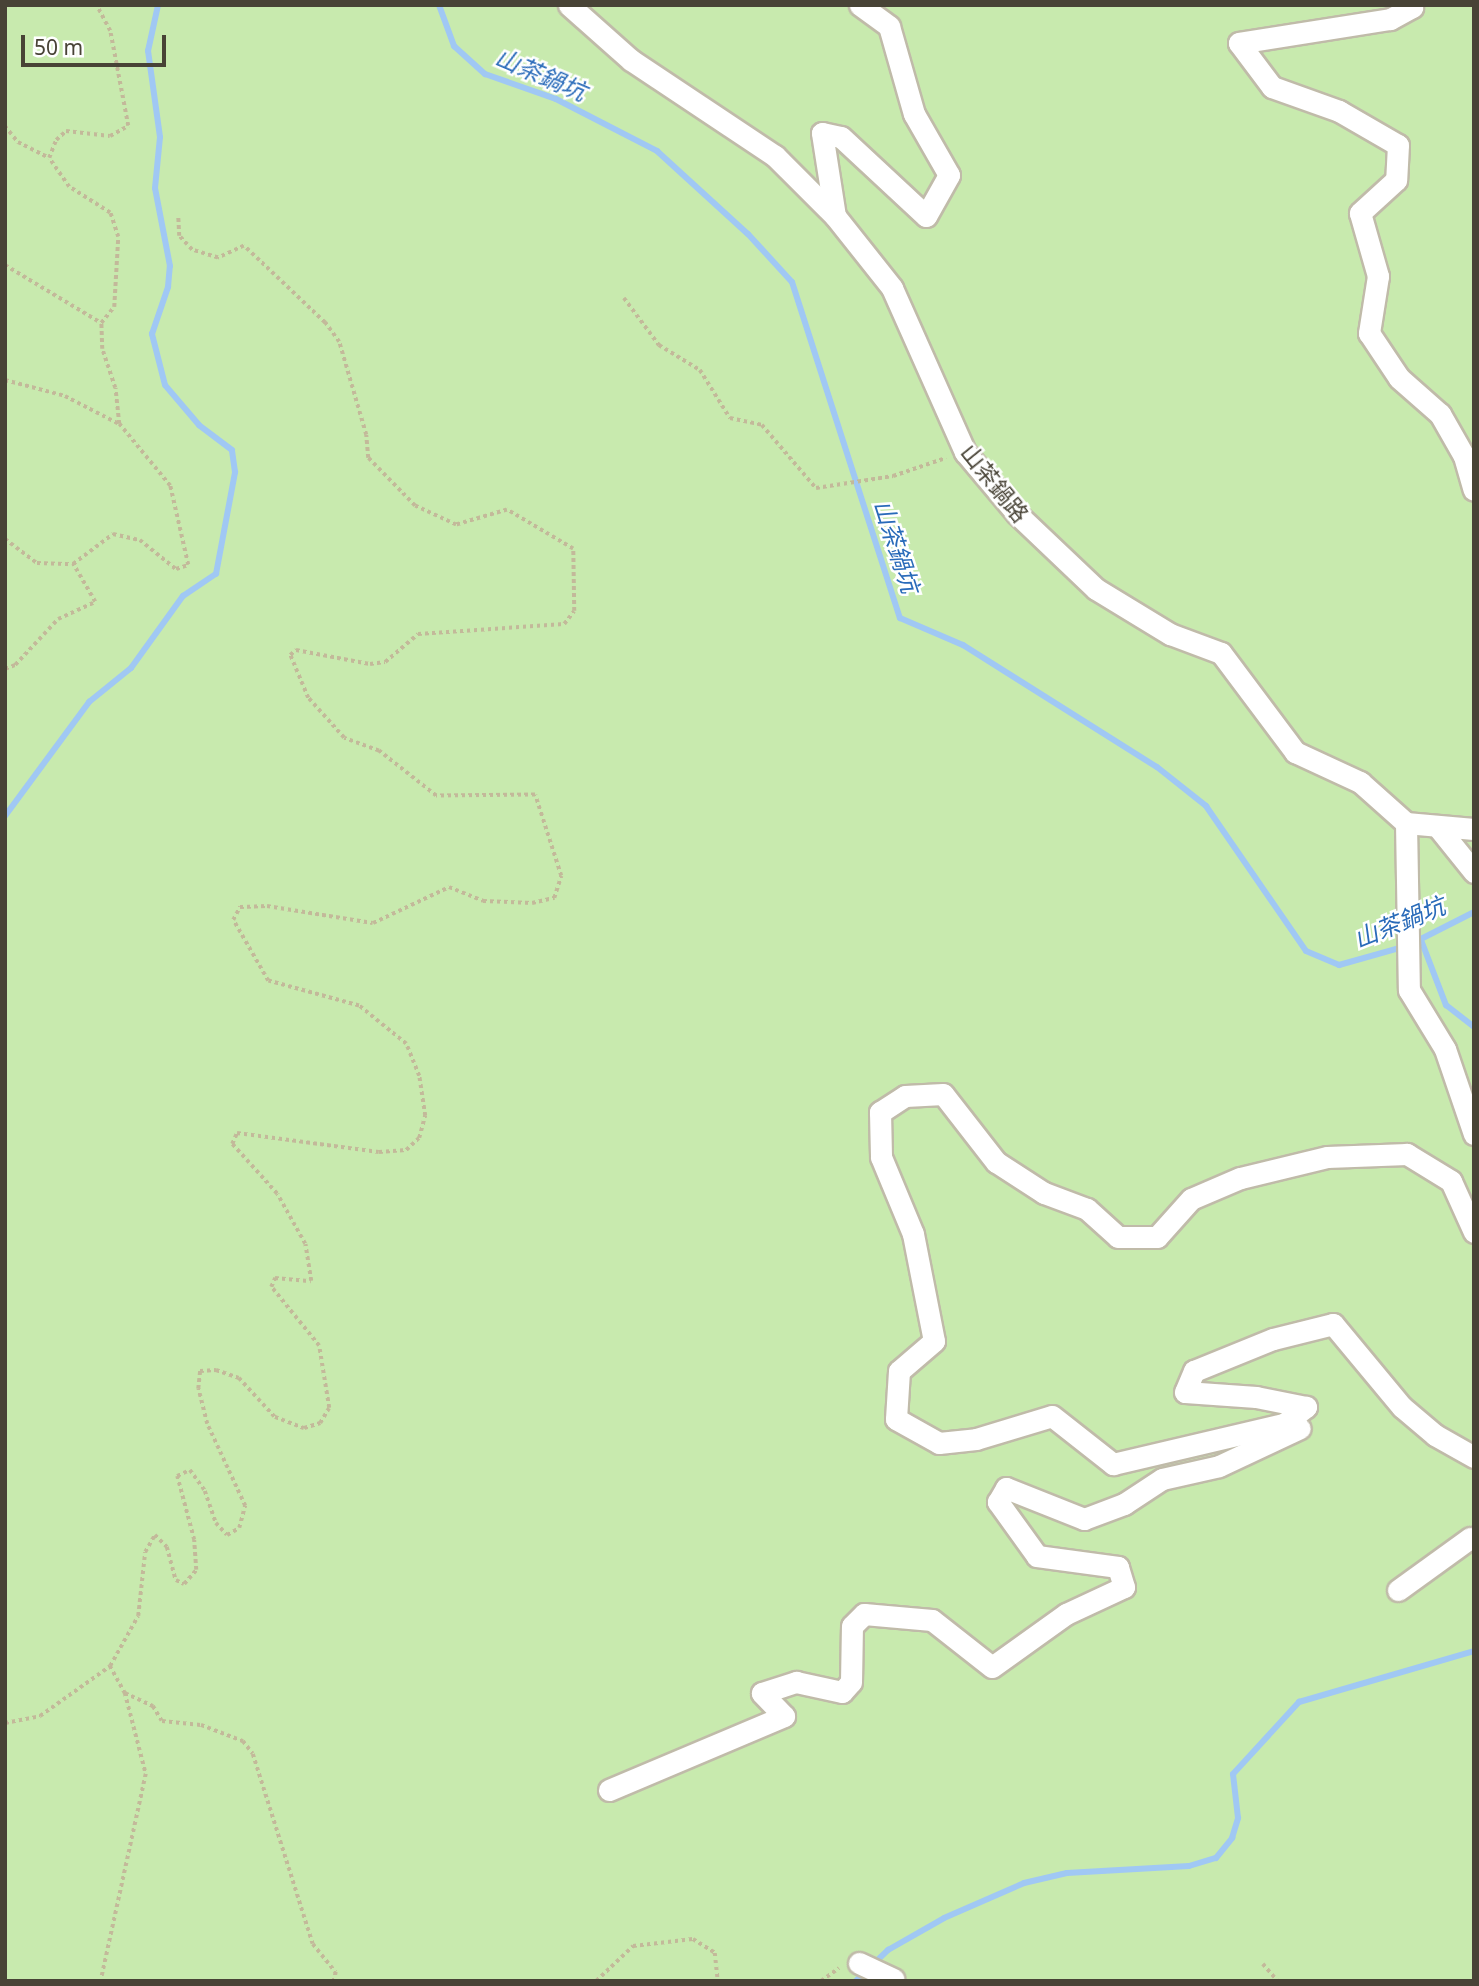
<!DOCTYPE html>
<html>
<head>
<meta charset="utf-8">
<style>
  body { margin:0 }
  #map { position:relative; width:1479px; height:1986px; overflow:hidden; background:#f4f2e7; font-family:"Noto Sans","Noto Sans TC",sans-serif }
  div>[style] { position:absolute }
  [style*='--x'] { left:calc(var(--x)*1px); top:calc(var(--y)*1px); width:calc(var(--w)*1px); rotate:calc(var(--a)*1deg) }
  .green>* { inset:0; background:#c8eaae; transform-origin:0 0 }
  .stream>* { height:6px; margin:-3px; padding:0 3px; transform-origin:3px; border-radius:3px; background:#a0c8f4 }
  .path>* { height:3.5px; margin-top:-1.75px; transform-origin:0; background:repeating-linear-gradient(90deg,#c3b99a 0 3.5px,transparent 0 7px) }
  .roads { filter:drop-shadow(2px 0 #c0bba9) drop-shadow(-2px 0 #c0bba9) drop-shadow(0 2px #c0bba9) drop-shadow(0 -2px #c0bba9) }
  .minor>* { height:21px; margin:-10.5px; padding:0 10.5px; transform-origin:10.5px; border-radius:10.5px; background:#fff }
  span { translate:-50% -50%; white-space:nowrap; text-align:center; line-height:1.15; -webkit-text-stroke:5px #fff; paint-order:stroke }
  .street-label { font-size:23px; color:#484336 }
  .water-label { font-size:24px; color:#296bb9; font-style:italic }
  .frame { position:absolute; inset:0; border:7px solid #484336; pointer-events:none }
  .scale { position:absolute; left:21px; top:35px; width:145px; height:32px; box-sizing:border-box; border:4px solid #484336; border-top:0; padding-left:9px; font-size:21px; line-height:24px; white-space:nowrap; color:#484336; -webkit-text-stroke:5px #fff; paint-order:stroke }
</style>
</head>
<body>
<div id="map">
  <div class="green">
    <i style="left:5px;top:5px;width:1469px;height:1976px"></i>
  </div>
  <div class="stream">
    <i style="--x:439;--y:5;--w:44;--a:69.9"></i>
    <i style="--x:454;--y:46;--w:42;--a:42.1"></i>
    <i style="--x:485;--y:74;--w:75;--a:19.4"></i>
    <i style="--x:556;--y:99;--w:114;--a:27.2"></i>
    <i style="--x:657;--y:151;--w:123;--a:42.4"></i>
    <i style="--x:748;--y:234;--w:65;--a:47.5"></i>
    <i style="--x:792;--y:282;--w:353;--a:72.2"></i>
    <i style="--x:900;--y:618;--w:69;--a:23.2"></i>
    <i style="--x:963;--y:645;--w:229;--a:32.2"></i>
    <i style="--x:1157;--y:767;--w:63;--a:38.5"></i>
    <i style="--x:1206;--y:806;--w:176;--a:55.4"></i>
    <i style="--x:1306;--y:951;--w:36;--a:23"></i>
    <i style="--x:1339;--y:965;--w:66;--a:-15.7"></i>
    <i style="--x:5;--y:816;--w:142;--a:-53.6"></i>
    <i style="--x:89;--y:702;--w:54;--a:-39"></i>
    <i style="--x:131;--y:668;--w:89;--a:-54.2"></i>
    <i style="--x:183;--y:596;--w:40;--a:-34"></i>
    <i style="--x:216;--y:574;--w:104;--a:-79.4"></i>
    <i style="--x:235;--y:472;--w:22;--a:-98"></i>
    <i style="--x:232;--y:450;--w:41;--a:-142.9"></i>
    <i style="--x:199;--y:425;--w:52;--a:-130.4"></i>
    <i style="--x:165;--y:385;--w:53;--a:-104.3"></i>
    <i style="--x:152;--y:334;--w:50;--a:-71.2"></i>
    <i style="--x:168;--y:287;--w:21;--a:-85"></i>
    <i style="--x:170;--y:266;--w:79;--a:-100.9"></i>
    <i style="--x:155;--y:188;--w:51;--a:-84.4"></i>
    <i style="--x:160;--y:137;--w:87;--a:-97.9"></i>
    <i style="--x:148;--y:51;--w:47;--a:-77.7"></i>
    <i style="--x:1421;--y:940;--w:70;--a:69"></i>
    <i style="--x:1446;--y:1005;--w:36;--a:38"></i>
    <i style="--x:1413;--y:943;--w:68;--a:-26.9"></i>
    <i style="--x:856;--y:1981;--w:45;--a:-44.1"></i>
    <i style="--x:888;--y:1950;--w:64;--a:-29.7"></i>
    <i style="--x:944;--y:1918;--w:87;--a:-23.6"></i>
    <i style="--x:1024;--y:1883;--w:44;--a:-13.1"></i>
    <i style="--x:1067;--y:1873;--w:122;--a:-3.3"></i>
    <i style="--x:1189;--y:1866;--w:28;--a:-17"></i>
    <i style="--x:1216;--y:1858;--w:26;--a:-51"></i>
    <i style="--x:1232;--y:1838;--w:21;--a:-73"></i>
    <i style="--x:1238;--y:1818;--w:44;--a:-96.5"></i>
    <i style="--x:1233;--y:1774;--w:98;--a:-47.5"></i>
    <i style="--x:1299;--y:1702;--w:182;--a:-16.2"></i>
  </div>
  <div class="path">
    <i style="--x:5;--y:126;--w:21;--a:51"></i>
    <i style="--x:18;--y:142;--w:35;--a:27"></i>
    <i style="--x:5;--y:265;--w:112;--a:31.1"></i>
    <i style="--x:624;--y:298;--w:59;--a:53.3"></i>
    <i style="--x:659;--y:345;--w:48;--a:31.4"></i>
    <i style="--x:700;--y:370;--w:57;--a:58"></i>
    <i style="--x:730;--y:418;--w:33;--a:12"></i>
    <i style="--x:762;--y:425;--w:83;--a:49.4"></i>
    <i style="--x:816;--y:488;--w:78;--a:-8.9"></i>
    <i style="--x:893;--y:476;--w:56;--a:-18.8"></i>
    <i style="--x:5;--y:380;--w:62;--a:14.9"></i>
    <i style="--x:65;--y:396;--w:61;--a:27.4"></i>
    <i style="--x:5;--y:539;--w:40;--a:37"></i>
    <i style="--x:37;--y:563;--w:36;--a:2"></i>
    <i style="--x:5;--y:669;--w:11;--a:-22"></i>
    <i style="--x:15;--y:665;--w:63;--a:-46.9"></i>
    <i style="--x:58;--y:619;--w:41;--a:-24.7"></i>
    <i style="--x:95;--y:602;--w:44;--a:-120.1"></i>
    <i style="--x:73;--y:564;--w:50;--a:-36.9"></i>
    <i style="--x:113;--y:534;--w:28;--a:13"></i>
    <i style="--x:140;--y:540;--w:46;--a:38.9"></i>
    <i style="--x:176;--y:569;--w:13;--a:-18"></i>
    <i style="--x:188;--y:565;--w:81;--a:-102.8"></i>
    <i style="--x:170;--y:486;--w:80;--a:-129.4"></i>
    <i style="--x:119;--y:424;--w:36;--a:-96"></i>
    <i style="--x:115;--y:388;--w:41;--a:-108.4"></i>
    <i style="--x:102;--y:349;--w:26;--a:-92"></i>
    <i style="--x:101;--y:323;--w:21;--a:-51"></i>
    <i style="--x:114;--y:307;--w:70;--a:-86.7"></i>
    <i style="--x:118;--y:237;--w:25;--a:-108"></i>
    <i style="--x:110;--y:213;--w:49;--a:-147.6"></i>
    <i style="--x:69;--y:187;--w:35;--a:-125"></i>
    <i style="--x:49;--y:158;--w:19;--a:-69"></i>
    <i style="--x:56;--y:140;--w:13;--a:-42"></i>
    <i style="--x:66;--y:131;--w:44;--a:6.5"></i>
    <i style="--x:110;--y:136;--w:21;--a:-29"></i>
    <i style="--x:128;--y:126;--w:97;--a:-100.7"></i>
    <i style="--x:110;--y:31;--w:30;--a:-118"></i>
    <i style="--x:110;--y:1666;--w:57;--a:-60.8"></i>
    <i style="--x:138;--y:1616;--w:64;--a:-83.8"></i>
    <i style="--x:145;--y:1552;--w:20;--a:-60"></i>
    <i style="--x:155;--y:1535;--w:17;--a:45"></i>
    <i style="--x:167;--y:1547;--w:34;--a:75"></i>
    <i style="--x:176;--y:1580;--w:9;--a:27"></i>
    <i style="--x:184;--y:1584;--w:18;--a:-49"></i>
    <i style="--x:196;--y:1570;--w:30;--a:-94"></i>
    <i style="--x:194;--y:1540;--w:66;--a:-104.9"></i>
    <i style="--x:177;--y:1476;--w:14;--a:-25"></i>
    <i style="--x:190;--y:1470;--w:26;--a:54"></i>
    <i style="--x:205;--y:1491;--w:34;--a:71"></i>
    <i style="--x:216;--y:1523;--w:16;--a:47"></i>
    <i style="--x:227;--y:1535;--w:14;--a:-30"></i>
    <i style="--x:239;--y:1528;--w:23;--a:-75"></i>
    <i style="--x:245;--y:1506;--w:90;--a:-114.9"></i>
    <i style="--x:207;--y:1424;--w:36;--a:-104"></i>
    <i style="--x:198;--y:1389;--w:18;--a:-84"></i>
    <i style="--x:200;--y:1371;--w:16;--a:-4"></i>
    <i style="--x:216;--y:1370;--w:24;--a:19"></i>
    <i style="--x:239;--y:1378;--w:53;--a:47.3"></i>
    <i style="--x:275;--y:1417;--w:31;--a:21"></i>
    <i style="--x:304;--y:1428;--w:17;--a:-17"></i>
    <i style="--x:320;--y:1423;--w:17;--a:-59"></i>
    <i style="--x:329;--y:1408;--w:63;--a:-99.2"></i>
    <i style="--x:319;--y:1346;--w:76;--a:-129.1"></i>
    <i style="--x:271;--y:1287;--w:10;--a:-66"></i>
    <i style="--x:275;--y:1278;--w:36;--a:5"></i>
    <i style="--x:311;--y:1281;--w:37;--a:-99"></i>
    <i style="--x:305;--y:1244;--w:57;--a:-119.2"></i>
    <i style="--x:277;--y:1194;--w:67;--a:-132"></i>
    <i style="--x:232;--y:1144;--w:12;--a:-66"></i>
    <i style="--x:237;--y:1133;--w:143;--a:7.6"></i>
    <i style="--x:379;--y:1152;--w:27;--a:-4"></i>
    <i style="--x:406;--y:1150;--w:18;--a:-43"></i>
    <i style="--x:419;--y:1138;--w:23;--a:-75"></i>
    <i style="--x:425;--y:1116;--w:40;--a:-98.5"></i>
    <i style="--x:419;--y:1076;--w:35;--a:-112"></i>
    <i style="--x:406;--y:1044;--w:60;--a:-141"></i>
    <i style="--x:359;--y:1006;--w:94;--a:-164.6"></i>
    <i style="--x:268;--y:981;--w:70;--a:-119.8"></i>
    <i style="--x:233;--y:920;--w:15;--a:-62"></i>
    <i style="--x:240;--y:907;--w:27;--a:-2"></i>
    <i style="--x:267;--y:906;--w:107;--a:9.1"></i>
    <i style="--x:373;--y:923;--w:84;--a:-25.3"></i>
    <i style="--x:449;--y:887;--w:37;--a:22"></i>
    <i style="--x:483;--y:901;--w:49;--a:2.3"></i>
    <i style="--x:532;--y:903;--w:23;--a:-13"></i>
    <i style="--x:554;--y:898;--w:23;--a:-72"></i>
    <i style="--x:561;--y:876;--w:85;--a:-107.8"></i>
    <i style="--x:535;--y:795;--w:99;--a:179.4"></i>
    <i style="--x:436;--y:796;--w:73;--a:-141.7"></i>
    <i style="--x:379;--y:751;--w:37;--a:-160"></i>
    <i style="--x:344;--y:738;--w:54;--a:-132"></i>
    <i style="--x:308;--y:698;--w:47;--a:-112.7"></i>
    <i style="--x:290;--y:655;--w:8;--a:-40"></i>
    <i style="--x:296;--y:650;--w:75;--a:10.7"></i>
    <i style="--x:370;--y:664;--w:15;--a:-8"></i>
    <i style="--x:385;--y:662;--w:43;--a:-40.3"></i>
    <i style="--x:418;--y:634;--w:146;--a:-3.9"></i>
    <i style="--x:564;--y:624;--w:16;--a:-52"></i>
    <i style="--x:574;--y:611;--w:62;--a:-90.9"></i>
    <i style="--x:573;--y:549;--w:77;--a:-149.4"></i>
    <i style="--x:507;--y:510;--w:53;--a:163.6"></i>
    <i style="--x:456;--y:525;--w:45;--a:-155.1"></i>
    <i style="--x:415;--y:506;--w:67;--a:-134.4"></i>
    <i style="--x:368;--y:458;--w:23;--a:-95"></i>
    <i style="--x:366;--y:435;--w:97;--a:-106.2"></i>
    <i style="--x:339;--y:342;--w:24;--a:-126"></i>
    <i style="--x:325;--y:323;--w:112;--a:-136.5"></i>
    <i style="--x:244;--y:246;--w:29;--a:155"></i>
    <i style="--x:218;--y:258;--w:27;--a:-163"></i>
    <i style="--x:192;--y:250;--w:19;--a:-133"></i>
    <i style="--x:179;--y:236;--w:19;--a:-93"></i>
    <i style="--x:125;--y:1693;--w:31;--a:25"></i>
    <i style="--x:153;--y:1706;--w:17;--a:59"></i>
    <i style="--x:162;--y:1721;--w:39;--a:6"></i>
    <i style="--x:201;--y:1725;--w:45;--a:20.9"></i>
    <i style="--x:243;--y:1741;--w:16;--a:52"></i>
    <i style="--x:253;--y:1754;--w:199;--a:72.5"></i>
    <i style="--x:313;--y:1944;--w:36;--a:51"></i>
    <i style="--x:336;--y:1972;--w:9;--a:103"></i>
    <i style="--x:5;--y:1723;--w:36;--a:-11"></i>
    <i style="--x:40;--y:1716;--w:86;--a:-35.5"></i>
    <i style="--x:110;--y:1666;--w:31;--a:61"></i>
    <i style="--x:125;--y:1693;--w:84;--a:75.5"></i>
    <i style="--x:146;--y:1774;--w:212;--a:102.3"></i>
    <i style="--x:1263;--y:1964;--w:23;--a:49"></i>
    <i style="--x:596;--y:1981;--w:51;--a:-43.4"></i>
    <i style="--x:633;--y:1946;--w:60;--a:-6.7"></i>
    <i style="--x:693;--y:1939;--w:26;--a:32"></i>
    <i style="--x:715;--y:1953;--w:28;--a:84"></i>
    <i style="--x:821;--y:1981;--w:22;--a:-36"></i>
  </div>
  <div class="roads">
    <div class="minor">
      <i style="--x:569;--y:5;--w:83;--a:41.6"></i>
      <i style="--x:631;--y:60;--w:173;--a:33.7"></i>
      <i style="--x:775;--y:156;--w:85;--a:45"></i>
      <i style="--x:835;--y:216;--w:92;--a:51.6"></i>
      <i style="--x:892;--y:288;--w:180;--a:66"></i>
      <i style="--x:965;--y:452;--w:81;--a:50"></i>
      <i style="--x:1017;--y:514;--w:109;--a:43.5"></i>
      <i style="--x:1096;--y:589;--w:87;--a:31.3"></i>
      <i style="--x:1170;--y:634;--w:54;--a:20.4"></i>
      <i style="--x:1221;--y:653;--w:124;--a:53.2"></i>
      <i style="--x:1295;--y:752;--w:72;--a:24.8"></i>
      <i style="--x:1360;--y:782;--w:62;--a:41.7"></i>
      <i style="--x:1406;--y:823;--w:68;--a:5"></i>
      <i style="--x:1409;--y:5;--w:4;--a:34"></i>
      <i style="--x:1412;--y:7;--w:25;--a:151"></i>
      <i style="--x:1390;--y:19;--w:153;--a:171"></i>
      <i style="--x:1239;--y:43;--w:55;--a:53.1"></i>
      <i style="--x:1272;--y:87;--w:71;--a:19.7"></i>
      <i style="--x:1339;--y:111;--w:68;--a:30"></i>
      <i style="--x:1398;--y:145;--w:35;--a:93"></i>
      <i style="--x:1396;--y:180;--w:49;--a:137.5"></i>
      <i style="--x:1360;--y:213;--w:66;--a:74.1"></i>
      <i style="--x:1378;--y:276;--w:58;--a:99"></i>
      <i style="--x:1369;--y:333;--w:54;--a:56.3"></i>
      <i style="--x:1399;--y:378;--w:55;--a:41.3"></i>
      <i style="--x:1440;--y:414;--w:48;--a:60.3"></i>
      <i style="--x:1464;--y:456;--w:35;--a:74"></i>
      <i style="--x:835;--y:216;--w:84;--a:-98.9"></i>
      <i style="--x:822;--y:133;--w:19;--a:12"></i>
      <i style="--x:841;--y:137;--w:116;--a:42.9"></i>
      <i style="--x:926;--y:216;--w:47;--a:-60.7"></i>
      <i style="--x:949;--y:175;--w:70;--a:-119.8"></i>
      <i style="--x:914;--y:114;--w:91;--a:-105.9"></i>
      <i style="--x:889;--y:26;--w:36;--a:-144"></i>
      <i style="--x:1406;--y:823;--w:167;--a:89"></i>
      <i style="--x:1409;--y:990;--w:69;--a:58.6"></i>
      <i style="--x:1445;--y:1049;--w:90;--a:71.2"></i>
      <i style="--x:1437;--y:826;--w:59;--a:51.2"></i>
      <i style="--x:1474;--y:1232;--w:56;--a:-114.3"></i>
      <i style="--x:1451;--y:1181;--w:52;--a:-148.5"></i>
      <i style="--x:1407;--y:1154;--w:80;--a:177.9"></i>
      <i style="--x:1327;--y:1157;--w:89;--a:166.4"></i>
      <i style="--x:1240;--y:1178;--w:53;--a:156.8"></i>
      <i style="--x:1191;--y:1199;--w:51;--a:131.8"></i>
      <i style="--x:1157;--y:1237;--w:39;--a:180"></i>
      <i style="--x:1118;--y:1237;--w:42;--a:-137.9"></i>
      <i style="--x:1087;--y:1209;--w:46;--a:-159.6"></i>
      <i style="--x:1044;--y:1193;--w:57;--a:-147.1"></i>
      <i style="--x:996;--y:1162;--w:86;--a:-127.9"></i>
      <i style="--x:943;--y:1094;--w:38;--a:177"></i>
      <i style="--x:905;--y:1096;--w:30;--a:147"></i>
      <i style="--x:880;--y:1112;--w:45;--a:88.7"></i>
      <i style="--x:881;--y:1157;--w:83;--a:67.4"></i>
      <i style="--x:913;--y:1234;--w:109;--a:78.9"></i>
      <i style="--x:934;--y:1341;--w:46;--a:139.4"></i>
      <i style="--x:899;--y:1371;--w:48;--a:93.6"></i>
      <i style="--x:896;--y:1419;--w:49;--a:29.2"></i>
      <i style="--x:939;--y:1443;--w:37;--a:-6"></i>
      <i style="--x:976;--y:1439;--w:79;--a:-16.8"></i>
      <i style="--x:1052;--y:1416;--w:78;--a:38.2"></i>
      <i style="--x:1113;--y:1464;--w:176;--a:-13.2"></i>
      <i style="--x:1284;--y:1424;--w:28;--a:-38"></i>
      <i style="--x:1306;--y:1407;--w:51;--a:-168.7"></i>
      <i style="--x:1256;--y:1397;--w:71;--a:-176"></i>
      <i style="--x:1185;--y:1392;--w:23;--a:-67"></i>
      <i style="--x:1194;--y:1371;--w:85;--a:-22.1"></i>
      <i style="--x:1273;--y:1339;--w:62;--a:-14"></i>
      <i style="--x:1333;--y:1324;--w:108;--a:50.3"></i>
      <i style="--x:1402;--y:1407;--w:43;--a:40.3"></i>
      <i style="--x:1435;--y:1435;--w:45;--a:29.4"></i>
      <i style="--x:1398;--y:1590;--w:89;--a:-35.8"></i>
      <i style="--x:609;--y:1790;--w:190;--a:-22.9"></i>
      <i style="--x:784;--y:1716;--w:32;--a:-134"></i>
      <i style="--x:762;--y:1693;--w:36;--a:-18"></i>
      <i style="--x:796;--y:1682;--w:47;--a:12.3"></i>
      <i style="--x:842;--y:1692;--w:13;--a:-48"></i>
      <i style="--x:851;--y:1682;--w:56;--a:-89"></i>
      <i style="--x:852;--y:1626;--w:17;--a:-45"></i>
      <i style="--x:864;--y:1614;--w:68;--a:5"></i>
      <i style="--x:932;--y:1620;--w:76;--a:38.1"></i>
      <i style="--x:992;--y:1667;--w:91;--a:-35.6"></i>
      <i style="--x:1066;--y:1614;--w:64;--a:-25"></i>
      <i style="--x:1124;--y:1587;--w:21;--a:-107"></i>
      <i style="--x:1118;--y:1567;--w:82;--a:-172.3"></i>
      <i style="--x:1037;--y:1556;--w:67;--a:-125.8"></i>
      <i style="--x:998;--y:1502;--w:16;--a:-60"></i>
      <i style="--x:1006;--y:1488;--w:84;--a:21.7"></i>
      <i style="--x:1084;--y:1519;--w:43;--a:-20.6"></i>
      <i style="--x:1124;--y:1504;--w:45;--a:-33.3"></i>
      <i style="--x:1162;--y:1479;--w:58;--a:-12.8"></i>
      <i style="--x:1219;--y:1466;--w:89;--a:-25.1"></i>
      <i style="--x:859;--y:1963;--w:38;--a:25"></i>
    </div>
  </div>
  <div class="street-label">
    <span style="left:995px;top:483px;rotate:51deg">山茶鍋路</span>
  </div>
  <div class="water-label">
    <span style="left:541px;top:74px;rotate:23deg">山茶鍋坑</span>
    <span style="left:897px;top:546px;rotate:72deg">山茶鍋坑</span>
    <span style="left:1399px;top:922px;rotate:-22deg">山茶鍋坑</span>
  </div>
  <div class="frame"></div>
  <div class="scale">50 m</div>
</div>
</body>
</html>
